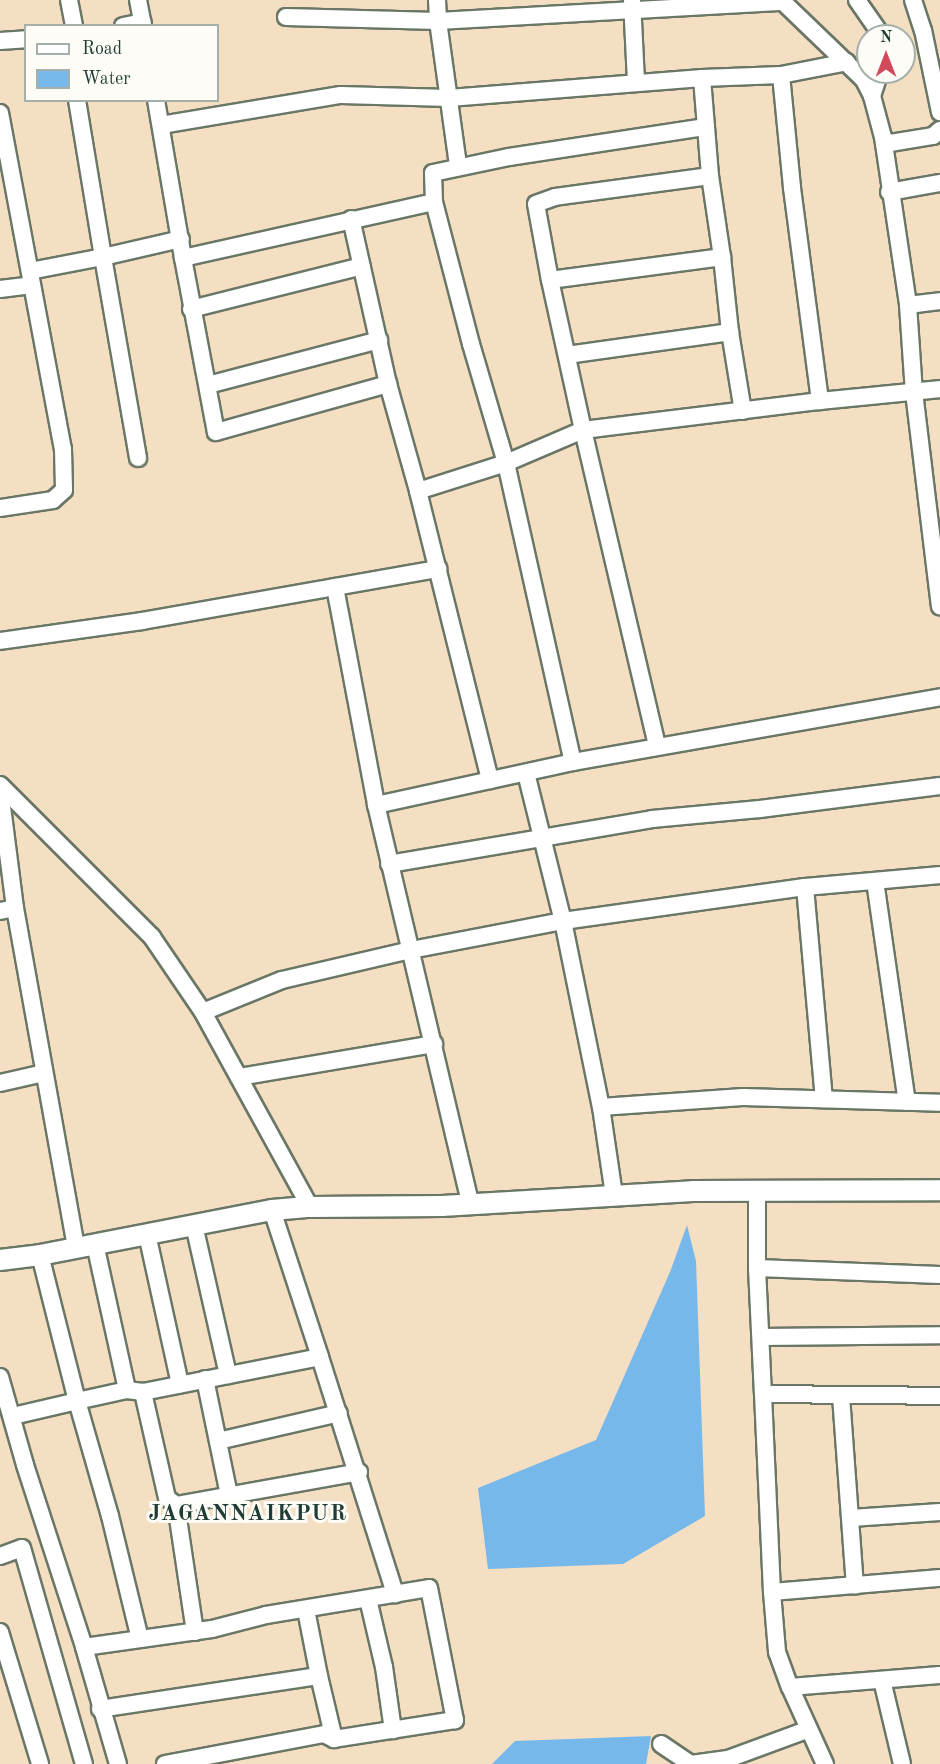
<!DOCTYPE html>
<html>
<head>
<meta charset="utf-8">
<style>
  body { margin:0 }
  #map { position:relative; width:940px; height:1764px; overflow:hidden; background:#f4dfc3; font-family:"Old Standard TT",serif }
  div>[style] { position:absolute }
  [style*='--x'] { left:calc(var(--x)*1px); top:calc(var(--y)*1px); width:calc(var(--w)*1px); rotate:calc(var(--a)*1deg) }
  .water>* { inset:0; background:#77b8eb }
  .roads { filter:drop-shadow(2px 0 #6a7666) drop-shadow(-2px 0 #6a7666) drop-shadow(0 2px #6a7666) drop-shadow(0 -2px #6a7666) }
  .minor>* { height:16px; margin:-8px; padding:0 8px; transform-origin:8px; border-radius:8px; background:#fff }
  .tertiary>* { height:20px; margin:-10px; padding:0 10px; transform-origin:10px; border-radius:10px; background:#fff }
  span { translate:-50% -50%; white-space:nowrap; text-align:center; line-height:1.15; -webkit-text-stroke:6px #fdfcf7; paint-order:stroke }
  .district-label { font-size:22px; color:#1f3d34; font-weight:700; letter-spacing:1.5px }
  .legend { position:absolute; left:24px; top:24px; width:195px; height:78px; box-sizing:border-box; background:#fdfcf7; border:2px solid #a4b0a9; margin:0; padding:8px 10px; list-style:none; font-size:18px; color:#1f3d34 }
  .legend li { display:flex; align-items:center; gap:12px; height:30px }
  .legend b { width:30px; border:2px solid #a4b0a9 }
  .north { position:absolute; left:856px; top:24px; width:60px; height:60px; box-sizing:border-box; background:#fdfcf7; border:2px solid #a4b0a9; border-radius:50%; rotate:0deg; font-size:16px; font-weight:700; line-height:24px; text-align:center; color:#1f3d34 }
  .north::after { content:''; display:block; margin:auto; width:21px; height:27px; background:#d1495b; clip-path:polygon(50% 0,100% 100%,50% 72%,0 100%) }
</style>
</head>
<body>
<div id="map">
  <div class="water">
    <i style="clip-path:polygon(687px 1225px,696px 1261px,705px 1516px,623px 1564px,488px 1569px,478px 1488px,596px 1440px,670px 1272px)"></i>
    <i style="clip-path:polygon(651px 1736px,646px 1764px,492px 1764px,515px 1741px)"></i>
  </div>
  <div class="roads">
    <div class="minor">
      <i style="--x:69;--y:0;--w:26;--a:79"></i>
      <i style="--x:138;--y:0;--w:26;--a:79"></i>
      <i style="--x:437;--y:0;--w:21;--a:87"></i>
      <i style="--x:438;--y:21;--w:346;--a:-3.2"></i>
      <i style="--x:632;--y:0;--w:83;--a:87.2"></i>
      <i style="--x:781;--y:0;--w:115;--a:43.9"></i>
      <i style="--x:864;--y:80;--w:18;--a:63"></i>
      <i style="--x:872;--y:96;--w:42;--a:75"></i>
      <i style="--x:883;--y:137;--w:170;--a:81.5"></i>
      <i style="--x:908;--y:305;--w:87;--a:86.1"></i>
      <i style="--x:914;--y:392;--w:216;--a:83.1"></i>
      <i style="--x:857;--y:0;--w:44;--a:55.2"></i>
      <i style="--x:913;--y:0;--w:32;--a:72"></i>
      <i style="--x:923;--y:30;--w:84;--a:78.3"></i>
      <i style="--x:286;--y:17;--w:152;--a:1.5"></i>
      <i style="--x:438;--y:21;--w:146;--a:82.1"></i>
      <i style="--x:123;--y:26;--w:20;--a:-11"></i>
      <i style="--x:0;--y:41;--w:26;--a:-4"></i>
      <i style="--x:781;--y:75;--w:114;--a:84.4"></i>
      <i style="--x:792;--y:188;--w:215;--a:82.5"></i>
      <i style="--x:872;--y:96;--w:25;--a:-72"></i>
      <i style="--x:77;--y:100;--w:159;--a:80.6"></i>
      <i style="--x:103;--y:257;--w:80;--a:-13"></i>
      <i style="--x:156;--y:100;--w:160;--a:80.3"></i>
      <i style="--x:183;--y:258;--w:257;--a:-12.6"></i>
      <i style="--x:434;--y:202;--w:147;--a:75.4"></i>
      <i style="--x:471;--y:344;--w:124;--a:73.6"></i>
      <i style="--x:506;--y:463;--w:306;--a:77.4"></i>
      <i style="--x:0;--y:113;--w:342;--a:79.4"></i>
      <i style="--x:63;--y:449;--w:41;--a:88.6"></i>
      <i style="--x:64;--y:490;--w:15;--a:138"></i>
      <i style="--x:53;--y:500;--w:54;--a:171.4"></i>
      <i style="--x:161;--y:125;--w:182;--a:-9.5"></i>
      <i style="--x:341;--y:95;--w:108;--a:1.6"></i>
      <i style="--x:449;--y:98;--w:254;--a:-4.5"></i>
      <i style="--x:702;--y:78;--w:79;--a:-2.2"></i>
      <i style="--x:781;--y:75;--w:67;--a:-11.1"></i>
      <i style="--x:706;--y:127;--w:49;--a:85.3"></i>
      <i style="--x:884;--y:144;--w:50;--a:-9.3"></i>
      <i style="--x:933;--y:136;--w:9;--a:-41"></i>
      <i style="--x:889;--y:192;--w:52;--a:-10"></i>
      <i style="--x:434;--y:202;--w:29;--a:-92"></i>
      <i style="--x:433;--y:173;--w:78;--a:-11.9"></i>
      <i style="--x:509;--y:157;--w:199;--a:-8.7"></i>
      <i style="--x:706;--y:127;--w:49;--a:-94.7"></i>
      <i style="--x:722;--y:257;--w:75;--a:83.9"></i>
      <i style="--x:183;--y:258;--w:177;--a:79.3"></i>
      <i style="--x:216;--y:432;--w:179;--a:-15.6"></i>
      <i style="--x:388;--y:384;--w:169;--a:-102.6"></i>
      <i style="--x:30;--y:271;--w:74;--a:-10.9"></i>
      <i style="--x:103;--y:257;--w:204;--a:80.1"></i>
      <i style="--x:550;--y:280;--w:174;--a:-7.6"></i>
      <i style="--x:722;--y:257;--w:82;--a:-98.4"></i>
      <i style="--x:710;--y:176;--w:156;--a:172.3"></i>
      <i style="--x:555;--y:197;--w:20;--a:160"></i>
      <i style="--x:536;--y:204;--w:77;--a:79.6"></i>
      <i style="--x:550;--y:280;--w:154;--a:77.6"></i>
      <i style="--x:583;--y:430;--w:325;--a:76.8"></i>
      <i style="--x:0;--y:289;--w:32;--a:-7"></i>
      <i style="--x:908;--y:305;--w:32;--a:-7"></i>
      <i style="--x:191;--y:309;--w:176;--a:-14.1"></i>
      <i style="--x:567;--y:355;--w:165;--a:-8"></i>
      <i style="--x:730;--y:332;--w:80;--a:80.7"></i>
      <i style="--x:388;--y:384;--w:111;--a:74.3"></i>
      <i style="--x:418;--y:491;--w:298;--a:76"></i>
      <i style="--x:208;--y:385;--w:177;--a:-14.7"></i>
      <i style="--x:418;--y:491;--w:92;--a:-17.7"></i>
      <i style="--x:506;--y:463;--w:84;--a:-23.2"></i>
      <i style="--x:583;--y:430;--w:239;--a:-7"></i>
      <i style="--x:820;--y:401;--w:121;--a:-5.7"></i>
      <i style="--x:335;--y:587;--w:222;--a:79.3"></i>
      <i style="--x:0;--y:641;--w:143;--a:-8"></i>
      <i style="--x:142;--y:621;--w:301;--a:-10"></i>
      <i style="--x:526;--y:773;--w:153;--a:76"></i>
      <i style="--x:563;--y:921;--w:190;--a:78.5"></i>
      <i style="--x:601;--y:1107;--w:89;--a:81.6"></i>
      <i style="--x:0;--y:785;--w:215;--a:45"></i>
      <i style="--x:152;--y:937;--w:91;--a:55.8"></i>
      <i style="--x:0;--y:791;--w:118;--a:82.7"></i>
      <i style="--x:389;--y:864;--w:267;--a:-9.7"></i>
      <i style="--x:652;--y:819;--w:108;--a:-5.3"></i>
      <i style="--x:760;--y:809;--w:181;--a:-7.3"></i>
      <i style="--x:875;--y:881;--w:223;--a:81.8"></i>
      <i style="--x:805;--y:887;--w:213;--a:84.9"></i>
      <i style="--x:0;--y:911;--w:15;--a:-11"></i>
      <i style="--x:15;--y:908;--w:345;--a:79.8"></i>
      <i style="--x:239;--y:1077;--w:198;--a:-9.6"></i>
      <i style="--x:0;--y:1083;--w:45;--a:-12.8"></i>
      <i style="--x:601;--y:1107;--w:142;--a:-4"></i>
      <i style="--x:743;--y:1097;--w:197;--a:1.7"></i>
      <i style="--x:757;--y:1190;--w:78;--a:90"></i>
      <i style="--x:757;--y:1268;--w:126;--a:87.3"></i>
      <i style="--x:763;--y:1394;--w:177;--a:0.6"></i>
      <i style="--x:470;--y:1202;--w:408;--a:-103.3"></i>
      <i style="--x:376;--y:805;--w:202;--a:-12.3"></i>
      <i style="--x:573;--y:762;--w:373;--a:-10"></i>
      <i style="--x:310;--y:1207;--w:222;--a:-118.8"></i>
      <i style="--x:203;--y:1012;--w:85;--a:-22.1"></i>
      <i style="--x:282;--y:980;--w:132;--a:-13.1"></i>
      <i style="--x:411;--y:950;--w:155;--a:-10.8"></i>
      <i style="--x:563;--y:921;--w:244;--a:-8"></i>
      <i style="--x:805;--y:887;--w:136;--a:-5.1"></i>
      <i style="--x:272;--y:1210;--w:155;--a:71.9"></i>
      <i style="--x:194;--y:1225;--w:154;--a:77.2"></i>
      <i style="--x:147;--y:1234;--w:154;--a:77.6"></i>
      <i style="--x:95;--y:1244;--w:149;--a:77.6"></i>
      <i style="--x:757;--y:1268;--w:183;--a:2.2"></i>
      <i style="--x:761;--y:1337;--w:179;--a:-0.6"></i>
      <i style="--x:0;--y:1377;--w:91;--a:74.1"></i>
      <i style="--x:25;--y:1465;--w:191;--a:72"></i>
      <i style="--x:84;--y:1647;--w:129;--a:-8"></i>
      <i style="--x:212;--y:1629;--w:56;--a:-14.5"></i>
      <i style="--x:266;--y:1615;--w:165;--a:-9.4"></i>
      <i style="--x:429;--y:1588;--w:135;--a:78.9"></i>
      <i style="--x:455;--y:1720;--w:122;--a:171.1"></i>
      <i style="--x:334;--y:1739;--w:11;--a:-153"></i>
      <i style="--x:324;--y:1734;--w:162;--a:169.3"></i>
      <i style="--x:205;--y:1379;--w:118;--a:78.3"></i>
      <i style="--x:763;--y:1394;--w:198;--a:87.4"></i>
      <i style="--x:772;--y:1592;--w:60;--a:85.2"></i>
      <i style="--x:777;--y:1652;--w:37;--a:70"></i>
      <i style="--x:790;--y:1687;--w:150;--a:-4.6"></i>
      <i style="--x:841;--y:1396;--w:190;--a:85.8"></i>
      <i style="--x:13;--y:1416;--w:66;--a:-13.2"></i>
      <i style="--x:77;--y:1401;--w:151;--a:-104.2"></i>
      <i style="--x:218;--y:1441;--w:124;--a:-13"></i>
      <i style="--x:176;--y:1505;--w:186;--a:-10.2"></i>
      <i style="--x:851;--y:1518;--w:89;--a:-3.9"></i>
      <i style="--x:0;--y:1556;--w:23;--a:-20"></i>
      <i style="--x:22;--y:1548;--w:225;--a:74"></i>
      <i style="--x:772;--y:1592;--w:169;--a:-4.8"></i>
      <i style="--x:368;--y:1599;--w:70;--a:76.8"></i>
      <i style="--x:384;--y:1667;--w:64;--a:81.9"></i>
      <i style="--x:0;--y:1632;--w:138;--a:73.1"></i>
      <i style="--x:195;--y:1632;--w:128;--a:-98.5"></i>
      <i style="--x:176;--y:1505;--w:11;--a:-142"></i>
      <i style="--x:167;--y:1498;--w:109;--a:-102.8"></i>
      <i style="--x:143;--y:1392;--w:180;--a:-11.2"></i>
      <i style="--x:320;--y:1357;--w:249;--a:72.4"></i>
      <i style="--x:140;--y:1639;--w:127;--a:-103.7"></i>
      <i style="--x:110;--y:1516;--w:120;--a:-106"></i>
      <i style="--x:77;--y:1401;--w:51;--a:-12.4"></i>
      <i style="--x:127;--y:1390;--w:16;--a:7"></i>
      <i style="--x:84;--y:1647;--w:122;--a:73.8"></i>
      <i style="--x:319;--y:1676;--w:65;--a:76.6"></i>
      <i style="--x:882;--y:1680;--w:86;--a:76.6"></i>
      <i style="--x:790;--y:1687;--w:85;--a:65.6"></i>
      <i style="--x:100;--y:1709;--w:221;--a:-8.6"></i>
      <i style="--x:319;--y:1676;--w:67;--a:-101.1"></i>
      <i style="--x:661;--y:1744;--w:36;--a:34"></i>
      <i style="--x:691;--y:1764;--w:37;--a:-8"></i>
      <i style="--x:728;--y:1759;--w:86;--a:-20.3"></i>
    </div>
    <div class="tertiary">
      <i style="--x:0;--y:1260;--w:40;--a:-7.1"></i>
      <i style="--x:40;--y:1255;--w:236;--a:-11"></i>
      <i style="--x:272;--y:1210;--w:38;--a:-5"></i>
      <i style="--x:310;--y:1207;--w:132;--a:-0.4"></i>
      <i style="--x:442;--y:1206;--w:251;--a:-3.4"></i>
      <i style="--x:693;--y:1191;--w:247;--a:-0.2"></i>
    </div>
  </div>
  <div class="district-label">
    <span style="left:248px;top:1515px">JAGANNAIKPUR</span>
  </div>
  <ul class="legend">
  <li><b style="height:8px;background:#fff"></b>Road</li>
  <li><b style="height:16px;background:#77b8eb"></b>Water</li>
  </ul>
  <div class="north">N</div>
</div>
</body>
</html>
